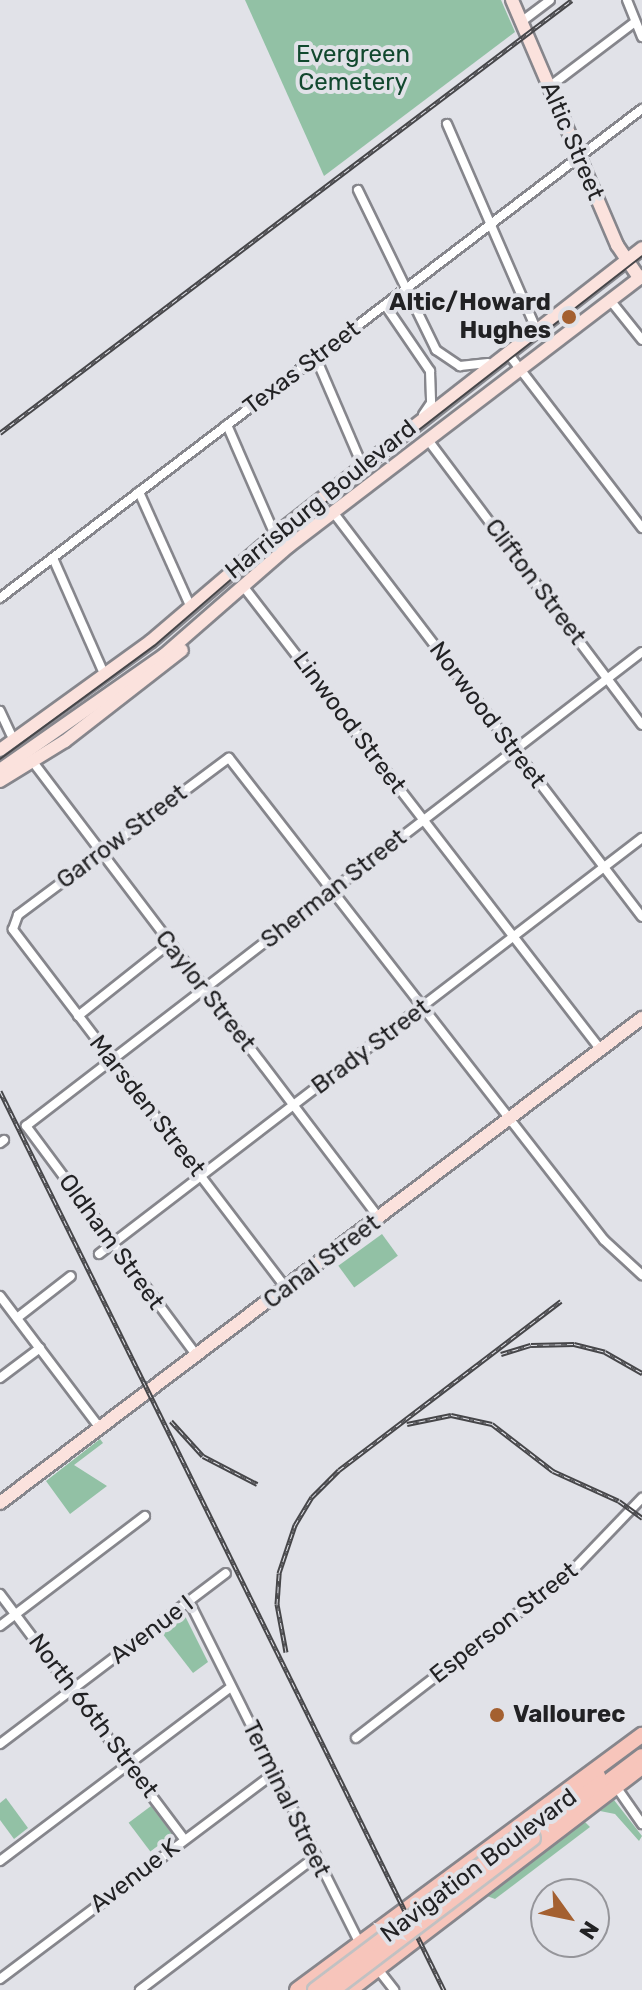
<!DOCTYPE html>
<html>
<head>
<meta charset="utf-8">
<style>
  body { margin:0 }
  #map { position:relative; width:642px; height:1990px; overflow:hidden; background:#e1e2e8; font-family:Rubik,sans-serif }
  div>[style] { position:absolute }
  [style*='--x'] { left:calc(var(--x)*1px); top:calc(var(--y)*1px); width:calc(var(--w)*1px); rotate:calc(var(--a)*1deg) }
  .green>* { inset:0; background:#92c1a5; transform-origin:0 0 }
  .roads { filter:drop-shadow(2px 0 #86868c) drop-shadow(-2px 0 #86868c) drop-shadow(0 2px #86868c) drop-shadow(0 -2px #86868c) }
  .street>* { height:8px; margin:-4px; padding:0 4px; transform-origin:4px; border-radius:4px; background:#fff }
  .secondary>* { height:12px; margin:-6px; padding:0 6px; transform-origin:6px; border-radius:6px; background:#fbe2dd }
  .primary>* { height:14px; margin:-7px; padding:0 7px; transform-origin:7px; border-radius:7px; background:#f7c5bb }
  .tram>* { height:2px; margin:-1px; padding:0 1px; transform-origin:1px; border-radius:1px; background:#464649 }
  .rail>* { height:5px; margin-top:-2.5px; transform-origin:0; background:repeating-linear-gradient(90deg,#e1e2e8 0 6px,#464649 0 12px); box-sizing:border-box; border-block:2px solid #464649 }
  .bridges { filter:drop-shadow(2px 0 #c1c1c2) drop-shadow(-2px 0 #c1c1c2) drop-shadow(0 2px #c1c1c2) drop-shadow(0 -2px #c1c1c2) }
  .primary-bridge>* { height:14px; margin:-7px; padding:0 7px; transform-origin:7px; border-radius:7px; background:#f7c5bb }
  .dots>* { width:22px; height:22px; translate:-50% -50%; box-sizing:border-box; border:4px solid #e1e2e8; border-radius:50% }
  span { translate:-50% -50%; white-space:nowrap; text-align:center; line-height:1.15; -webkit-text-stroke:8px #e1e2e8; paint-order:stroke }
  .park-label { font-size:24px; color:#11482e }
  .street-label { font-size:24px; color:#222224 }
  .poi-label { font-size:24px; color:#222224; font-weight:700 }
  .right { translate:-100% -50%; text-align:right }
  .left { translate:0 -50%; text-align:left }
  .north { position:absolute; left:530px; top:1878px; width:80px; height:80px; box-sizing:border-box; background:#e1e2e8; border:2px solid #95959a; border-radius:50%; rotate:123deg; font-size:22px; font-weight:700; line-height:32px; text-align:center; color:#222224 }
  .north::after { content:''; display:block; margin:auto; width:28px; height:36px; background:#a46030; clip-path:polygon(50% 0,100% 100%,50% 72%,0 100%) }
</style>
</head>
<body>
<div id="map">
  <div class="green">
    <i style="clip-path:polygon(245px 0,501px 0,515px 32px,324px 176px)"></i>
    <i style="left:382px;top:1234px;width:27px;height:54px;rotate:54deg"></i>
    <i style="clip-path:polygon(100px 1439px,103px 1443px,74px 1465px,107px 1486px,70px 1514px,46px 1481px)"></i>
    <i style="clip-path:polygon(185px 1616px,208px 1662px,193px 1673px,162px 1633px)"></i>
    <i style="clip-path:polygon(6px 1798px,28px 1828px,14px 1839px,0 1820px,0 1803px)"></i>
    <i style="clip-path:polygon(614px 1800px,642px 1836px,639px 1841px,615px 1814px,600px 1811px)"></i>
    <i style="left:151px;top:1806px;width:36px;height:28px;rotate:53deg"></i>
    <i style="clip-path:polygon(583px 1820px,590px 1827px,495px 1899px,487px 1896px)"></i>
  </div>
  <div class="roads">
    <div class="street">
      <i style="--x:627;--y:0;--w:40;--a:68"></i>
      <i style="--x:521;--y:22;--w:36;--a:-37"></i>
      <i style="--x:549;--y:87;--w:108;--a:-37.1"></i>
      <i style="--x:447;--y:124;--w:223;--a:66.5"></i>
      <i style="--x:358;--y:190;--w:178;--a:64"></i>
      <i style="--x:436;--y:350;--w:29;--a:34"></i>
      <i style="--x:460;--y:366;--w:28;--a:-6"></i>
      <i style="--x:610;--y:300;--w:51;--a:51.3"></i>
      <i style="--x:385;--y:305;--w:80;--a:55.7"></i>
      <i style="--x:430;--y:371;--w:32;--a:88"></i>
      <i style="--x:431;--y:403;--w:14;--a:124"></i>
      <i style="--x:507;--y:352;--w:222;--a:52.5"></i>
      <i style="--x:316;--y:358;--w:119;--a:66.7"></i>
      <i style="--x:227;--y:425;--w:120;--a:66.4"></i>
      <i style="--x:428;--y:440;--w:356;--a:53.1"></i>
      <i style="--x:139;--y:492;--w:120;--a:65.8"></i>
      <i style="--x:333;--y:512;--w:509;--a:52.66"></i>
      <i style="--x:53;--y:558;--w:121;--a:66.2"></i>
      <i style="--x:243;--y:586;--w:586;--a:52.35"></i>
      <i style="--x:0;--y:598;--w:807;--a:-37.3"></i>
      <i style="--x:0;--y:711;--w:26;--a:65"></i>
      <i style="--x:33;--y:762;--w:572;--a:52.81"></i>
      <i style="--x:78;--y:1016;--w:116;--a:-38.4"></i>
      <i style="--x:0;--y:1143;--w:5;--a:-37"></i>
      <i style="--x:99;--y:1254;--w:684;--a:-37.46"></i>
      <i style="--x:286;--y:1288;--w:451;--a:-127.3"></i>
      <i style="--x:13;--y:929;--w:15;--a:-70"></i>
      <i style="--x:18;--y:915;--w:263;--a:-36.7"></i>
      <i style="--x:229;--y:758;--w:611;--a:52.12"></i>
      <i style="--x:604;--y:1240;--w:52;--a:42.6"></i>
      <i style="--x:0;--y:1296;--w:166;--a:52.9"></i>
      <i style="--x:17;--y:1318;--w:68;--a:-37.9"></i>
      <i style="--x:197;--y:1356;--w:287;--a:-126.6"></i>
      <i style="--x:26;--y:1126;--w:777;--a:-37.58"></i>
      <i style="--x:0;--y:1378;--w:50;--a:-36.9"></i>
      <i style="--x:0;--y:1594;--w:306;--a:53.1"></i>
      <i style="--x:189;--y:1601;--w:383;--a:63.5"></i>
      <i style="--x:0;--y:1626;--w:182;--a:-37.2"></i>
      <i style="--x:356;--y:1738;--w:272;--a:-37.7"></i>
      <i style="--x:571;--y:1572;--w:103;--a:-46.2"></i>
      <i style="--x:0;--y:1744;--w:283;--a:-37.1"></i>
      <i style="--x:617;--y:1788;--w:44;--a:55.2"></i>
      <i style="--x:0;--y:1861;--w:289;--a:-37"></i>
      <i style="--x:377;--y:1968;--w:28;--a:52"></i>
      <i style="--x:0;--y:1979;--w:340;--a:-36.9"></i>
      <i style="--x:140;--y:1990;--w:218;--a:-37.2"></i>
    </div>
    <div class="secondary">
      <i style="--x:512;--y:0;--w:267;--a:66.8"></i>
      <i style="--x:617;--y:245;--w:40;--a:56"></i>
      <i style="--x:0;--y:750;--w:186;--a:-35.8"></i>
      <i style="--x:151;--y:641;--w:163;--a:-40.5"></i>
      <i style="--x:275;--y:535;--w:466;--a:-38"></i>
      <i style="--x:0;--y:770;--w:200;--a:-35"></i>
      <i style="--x:164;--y:655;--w:166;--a:-41.1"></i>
      <i style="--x:289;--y:546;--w:444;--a:-37.4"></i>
      <i style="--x:0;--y:781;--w:76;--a:-31.6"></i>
      <i style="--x:65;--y:741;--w:148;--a:-37.9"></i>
      <i style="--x:0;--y:1503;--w:805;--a:-37.07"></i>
    </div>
    <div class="primary">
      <i style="--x:527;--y:1831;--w:90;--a:-37.8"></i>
      <i style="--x:533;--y:1838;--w:136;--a:-37"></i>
      <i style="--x:297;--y:1990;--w:429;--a:-36.5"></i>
      <i style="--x:350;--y:1990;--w:367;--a:-37.4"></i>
    </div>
  </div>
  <div class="tram">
    <i style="--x:0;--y:759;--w:191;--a:-36.3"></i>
    <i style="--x:154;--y:646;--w:155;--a:-40.8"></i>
    <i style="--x:271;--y:545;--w:470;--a:-37.9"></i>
  </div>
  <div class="rail">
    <i style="--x:0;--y:433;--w:717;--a:-37.13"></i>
    <i style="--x:0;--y:1091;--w:1003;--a:63.72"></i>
    <i style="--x:501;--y:1354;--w:31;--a:-17"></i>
    <i style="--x:531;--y:1345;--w:43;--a:-1.3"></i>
    <i style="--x:574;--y:1344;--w:32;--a:14"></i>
    <i style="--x:605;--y:1352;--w:43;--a:29.6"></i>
    <i style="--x:171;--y:1421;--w:47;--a:47.6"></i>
    <i style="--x:203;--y:1456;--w:61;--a:27.4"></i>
    <i style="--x:407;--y:1424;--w:45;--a:-11.6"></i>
    <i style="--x:451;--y:1415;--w:42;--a:12.4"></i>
    <i style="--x:492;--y:1424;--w:77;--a:37.6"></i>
    <i style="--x:553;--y:1471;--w:72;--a:24.4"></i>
    <i style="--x:619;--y:1501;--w:29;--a:36"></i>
    <i style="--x:286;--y:1652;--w:49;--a:-100.6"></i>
    <i style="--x:277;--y:1604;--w:31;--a:-86"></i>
    <i style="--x:279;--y:1573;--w:51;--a:-71.6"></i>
    <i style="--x:295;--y:1525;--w:33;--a:-59"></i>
    <i style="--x:312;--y:1497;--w:38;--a:-45"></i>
    <i style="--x:339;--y:1470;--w:279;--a:-37.3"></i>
  </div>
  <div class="bridges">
    <div class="primary-bridge">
      <i style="--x:315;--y:1990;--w:265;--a:-36.9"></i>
      <i style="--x:333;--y:1990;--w:251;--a:-37.2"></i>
    </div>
  </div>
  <div class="dots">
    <i style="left:569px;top:317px;background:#a46030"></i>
    <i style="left:497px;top:1715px;background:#a46030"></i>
  </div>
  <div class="park-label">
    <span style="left:353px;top:69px">Evergreen<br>Cemetery</span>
  </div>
  <div class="street-label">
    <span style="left:572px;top:141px;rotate:67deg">Altic Street</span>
    <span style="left:302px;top:368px;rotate:-37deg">Texas Street</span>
    <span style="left:321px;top:500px;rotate:-39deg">Harrisburg Boulevard</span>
    <span style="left:535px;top:582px;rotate:53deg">Clifton Street</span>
    <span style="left:487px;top:715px;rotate:53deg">Norwood Street</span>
    <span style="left:349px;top:723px;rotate:53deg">Linwood Street</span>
    <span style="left:122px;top:837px;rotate:-37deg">Garrow Street</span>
    <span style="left:334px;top:889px;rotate:-38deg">Sherman Street</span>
    <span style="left:205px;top:991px;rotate:52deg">Caylor Street</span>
    <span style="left:371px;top:1047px;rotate:-37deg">Brady Street</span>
    <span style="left:147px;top:1106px;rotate:52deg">Marsden Street</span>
    <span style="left:111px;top:1242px;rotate:54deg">Oldham Street</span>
    <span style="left:322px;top:1262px;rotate:-37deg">Canal Street</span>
    <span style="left:504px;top:1623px;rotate:-38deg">Esperson Street</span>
    <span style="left:152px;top:1630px;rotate:-37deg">Avenue I</span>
    <span style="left:93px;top:1716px;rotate:53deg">North 66th Street</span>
    <span style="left:286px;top:1799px;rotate:64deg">Terminal Street</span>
    <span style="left:479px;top:1866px;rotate:-37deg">Navigation Boulevard</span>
    <span style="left:135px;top:1876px;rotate:-37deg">Avenue K</span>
  </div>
  <div class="poi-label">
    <span class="right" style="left:551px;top:317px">Altic/Howard<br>Hughes</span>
    <span class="left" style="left:513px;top:1715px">Vallourec</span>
  </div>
  <div class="north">N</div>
</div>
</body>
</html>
